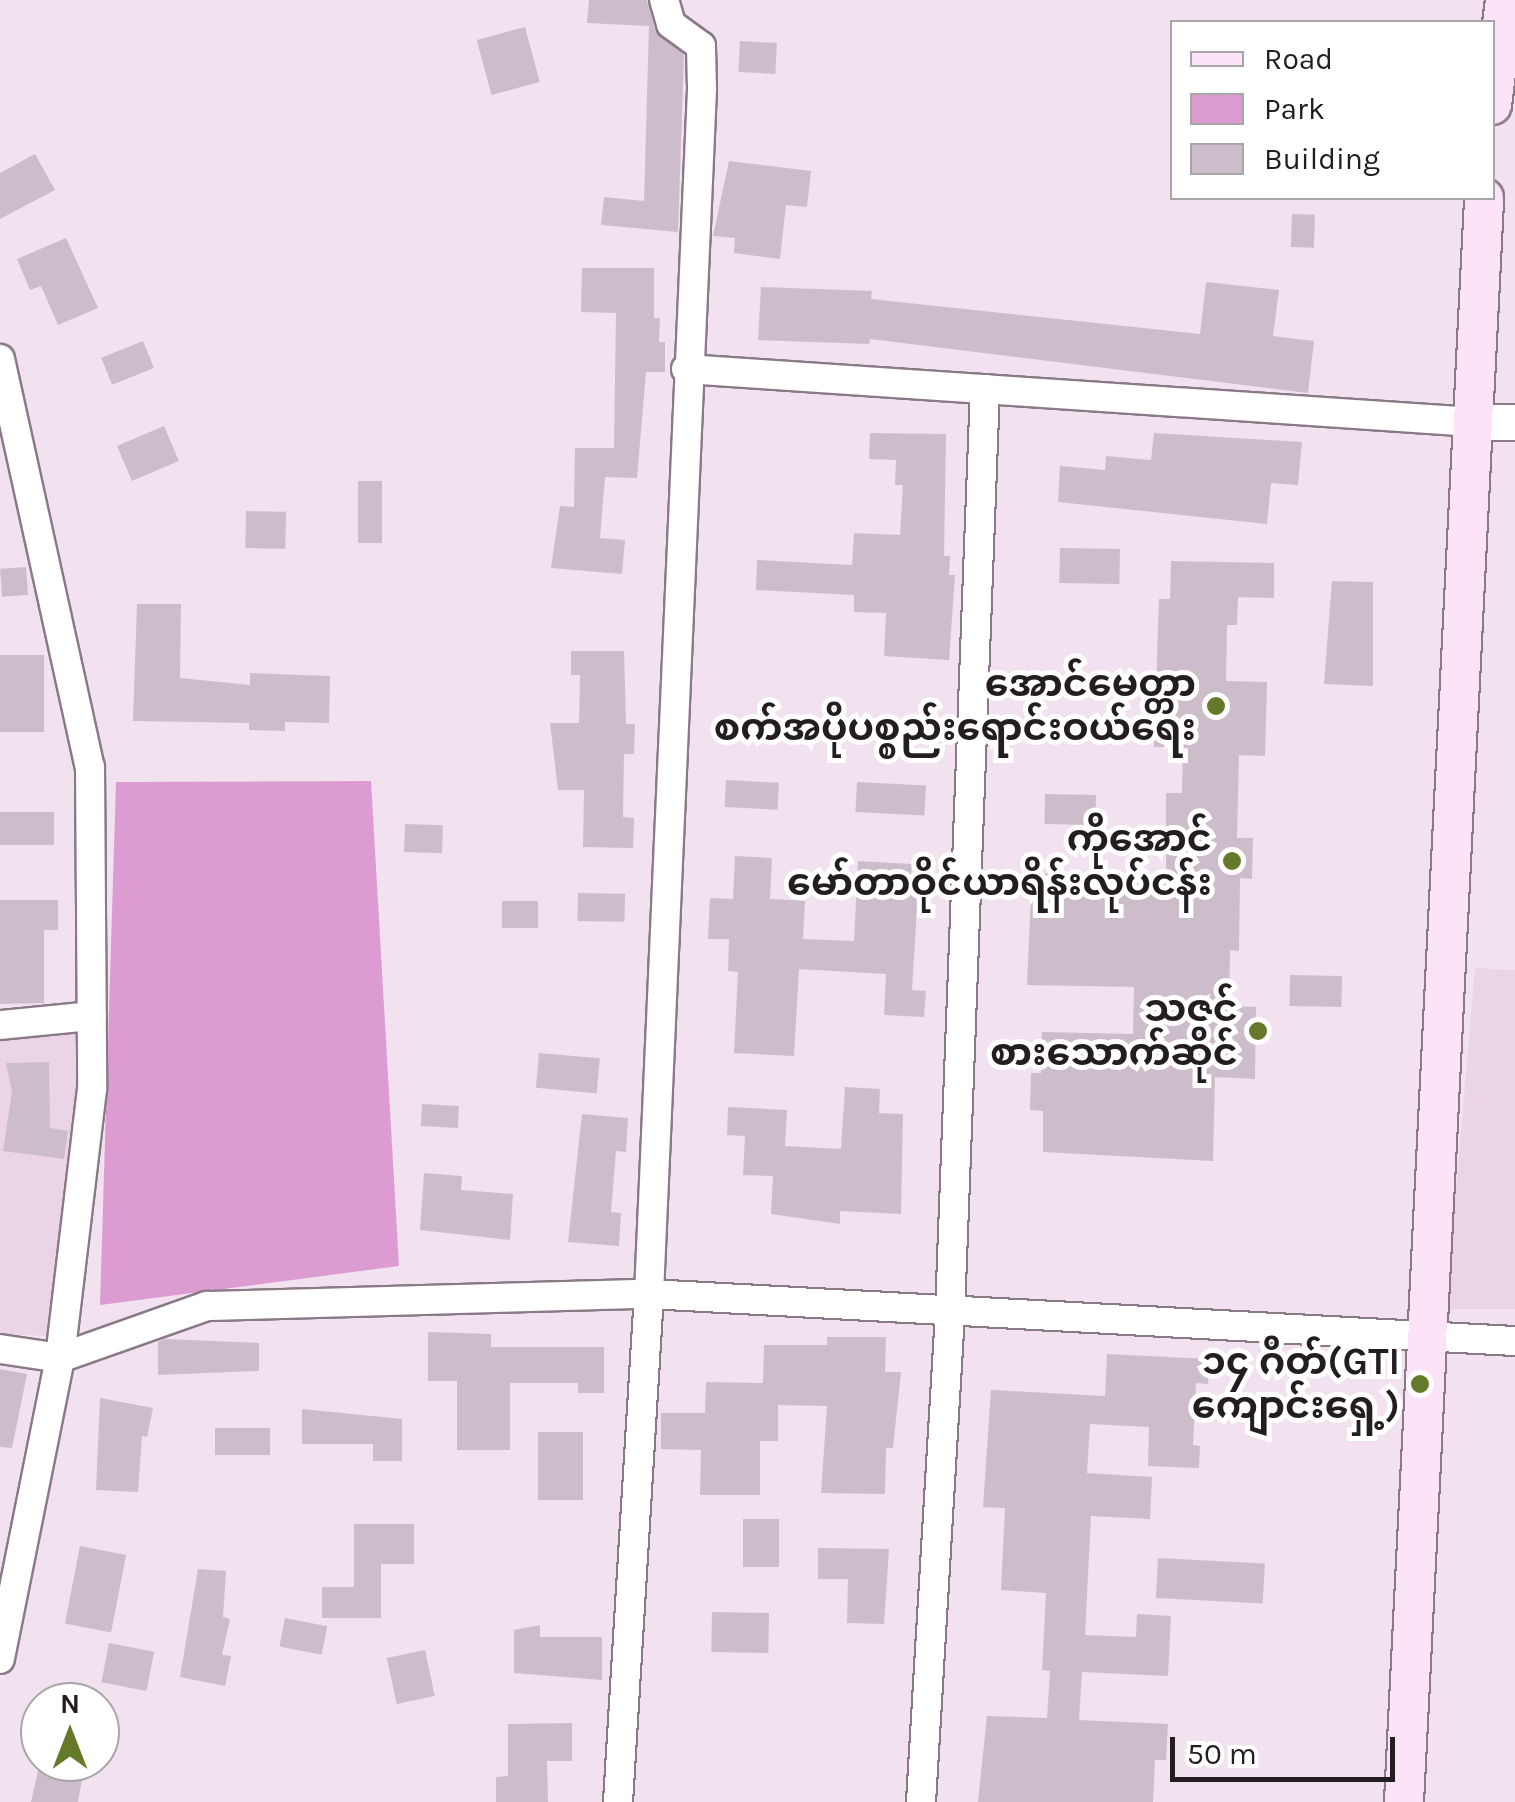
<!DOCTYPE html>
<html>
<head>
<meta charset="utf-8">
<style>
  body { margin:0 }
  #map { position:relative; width:1515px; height:1802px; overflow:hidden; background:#f2e1ef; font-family:Karla,"Noto Sans Myanmar",sans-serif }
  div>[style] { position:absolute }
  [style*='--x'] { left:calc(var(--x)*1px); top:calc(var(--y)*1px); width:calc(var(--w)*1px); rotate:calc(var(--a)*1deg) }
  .built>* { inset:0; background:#ebd4e6 }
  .green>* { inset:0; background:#dc9cd2 }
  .building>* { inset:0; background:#cdbdca; transform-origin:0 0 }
  .roads { filter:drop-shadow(2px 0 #897a86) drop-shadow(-2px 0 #897a86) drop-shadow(0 2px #897a86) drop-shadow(0 -2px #897a86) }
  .minor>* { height:28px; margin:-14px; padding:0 14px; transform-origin:14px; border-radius:14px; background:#fff }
  .tertiary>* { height:35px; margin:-17.5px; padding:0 17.5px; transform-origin:17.5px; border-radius:17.5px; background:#fff }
  .secondary>* { height:38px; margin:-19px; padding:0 19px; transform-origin:19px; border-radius:19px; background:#fce3f8 }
  .dots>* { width:28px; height:28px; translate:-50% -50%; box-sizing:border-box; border:5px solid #fff; border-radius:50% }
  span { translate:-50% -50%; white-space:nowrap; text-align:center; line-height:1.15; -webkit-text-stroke:10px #fff; paint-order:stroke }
  .poi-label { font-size:38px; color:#231d22; font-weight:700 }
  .right { translate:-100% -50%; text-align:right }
  .legend { position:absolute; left:1170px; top:20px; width:325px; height:180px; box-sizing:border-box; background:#fff; border:2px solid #a7a5a7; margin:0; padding:12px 18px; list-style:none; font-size:30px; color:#231d22 }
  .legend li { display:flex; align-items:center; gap:20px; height:50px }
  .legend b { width:50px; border:2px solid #a7a5a7 }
  .north { position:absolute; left:20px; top:1682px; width:100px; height:100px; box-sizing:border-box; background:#fff; border:2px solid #a7a5a7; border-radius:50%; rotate:0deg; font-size:28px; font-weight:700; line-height:40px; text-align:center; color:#231d22 }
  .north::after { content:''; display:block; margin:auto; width:35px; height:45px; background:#65792a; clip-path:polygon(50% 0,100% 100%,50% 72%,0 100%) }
  .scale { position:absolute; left:1170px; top:1737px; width:225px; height:45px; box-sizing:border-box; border:5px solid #231d22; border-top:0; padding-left:12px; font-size:30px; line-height:35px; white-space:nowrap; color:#231d22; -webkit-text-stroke:8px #fff; paint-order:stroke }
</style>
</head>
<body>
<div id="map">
  <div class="built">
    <i style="clip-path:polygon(1475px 968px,1515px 970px,1515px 1309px,1446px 1309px)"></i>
    <i style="clip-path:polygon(81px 1030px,70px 1202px,49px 1336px,0 1334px,0 1041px)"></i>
  </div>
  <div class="green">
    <i style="clip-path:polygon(371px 781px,399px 1266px,100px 1305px,116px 782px)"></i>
  </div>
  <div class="building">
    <i style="clip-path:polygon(589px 0,647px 0,655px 30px,684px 55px,678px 232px,601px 225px,604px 197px,644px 201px,649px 26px,587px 23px)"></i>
    <i style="left:525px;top:27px;width:57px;height:50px;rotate:75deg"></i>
    <i style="left:740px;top:41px;width:37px;height:31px;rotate:3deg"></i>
    <i style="clip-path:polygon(35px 154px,55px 190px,0 219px,0 173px)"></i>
    <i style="clip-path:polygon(729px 161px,811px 171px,807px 207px,786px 205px,780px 259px,734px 253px,735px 238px,713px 236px)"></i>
    <i style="left:1292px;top:214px;width:23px;height:33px;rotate:2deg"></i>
    <i style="clip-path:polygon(66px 238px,98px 308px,58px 325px,41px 286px,30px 290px,17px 259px)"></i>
    <i style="clip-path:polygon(582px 268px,654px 268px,654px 318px,660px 318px,659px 342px,665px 342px,665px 372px,646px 372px,637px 478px,605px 477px,600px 538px,625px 540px,622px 574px,551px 568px,560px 506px,574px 507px,575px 448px,614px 448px,616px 313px,581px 312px)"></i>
    <i style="clip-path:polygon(1206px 282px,1279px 290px,1273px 336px,1314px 341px,1308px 393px,870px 339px,869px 344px,758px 340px,761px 287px,872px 291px,871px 299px,1200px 334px)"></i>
    <i style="left:143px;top:341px;width:29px;height:45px;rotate:68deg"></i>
    <i style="left:164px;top:426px;width:38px;height:51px;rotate:67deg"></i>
    <i style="clip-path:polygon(870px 433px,946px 434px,944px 556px,950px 556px,949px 575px,955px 575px,949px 660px,884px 656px,886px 613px,854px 612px,854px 595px,756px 590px,757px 560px,852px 565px,854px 533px,900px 535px,903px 485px,895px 485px,896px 460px,869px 459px)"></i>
    <i style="clip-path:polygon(1154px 433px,1302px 442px,1298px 485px,1271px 483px,1267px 524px,1058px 502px,1060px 466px,1105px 470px,1106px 456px,1151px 460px)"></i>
    <i style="left:358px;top:481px;width:24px;height:62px"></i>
    <i style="left:246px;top:511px;width:40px;height:37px;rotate:1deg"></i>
    <i style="left:1060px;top:548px;width:60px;height:35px;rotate:1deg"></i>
    <i style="clip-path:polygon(1171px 561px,1274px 563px,1274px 598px,1238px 597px,1237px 625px,1227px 625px,1226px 681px,1267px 682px,1265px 756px,1239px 755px,1237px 838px,1253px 838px,1252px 879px,1240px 878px,1239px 951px,1230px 950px,1229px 1006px,1256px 1007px,1255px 1079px,1215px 1077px,1213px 1161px,1043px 1152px,1043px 1111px,1030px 1110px,1031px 1073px,1041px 1073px,1042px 1032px,1133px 1034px,1134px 987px,1027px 985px,1032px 873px,1166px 878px,1166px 793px,1182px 793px,1183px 747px,1154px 747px,1159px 599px,1170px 599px)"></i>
    <i style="left:26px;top:567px;width:28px;height:26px;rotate:86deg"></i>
    <i style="clip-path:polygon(1332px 581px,1373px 582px,1373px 686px,1324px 684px)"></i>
    <i style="clip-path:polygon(137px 604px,181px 604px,180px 678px,250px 685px,250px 673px,330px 676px,329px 723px,285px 722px,285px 731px,249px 730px,249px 723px,133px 721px)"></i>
    <i style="clip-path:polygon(571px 651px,624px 651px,626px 724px,635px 724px,634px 754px,624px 754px,623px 817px,634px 818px,633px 848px,583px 847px,584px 790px,558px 790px,550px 723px,579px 723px,580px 675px,571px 675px)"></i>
    <i style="left:0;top:655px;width:44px;height:77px"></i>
    <i style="left:726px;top:780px;width:53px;height:27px;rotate:3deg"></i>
    <i style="left:857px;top:782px;width:69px;height:30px;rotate:3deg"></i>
    <i style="left:1045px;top:794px;width:51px;height:30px;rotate:1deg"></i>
    <i style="left:0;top:812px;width:54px;height:33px"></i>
    <i style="left:405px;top:824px;width:38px;height:28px;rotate:2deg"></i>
    <i style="clip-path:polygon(735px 856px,772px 858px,770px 899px,805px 901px,803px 939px,854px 941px,858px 861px,912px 864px,911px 875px,919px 875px,912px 990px,926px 991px,924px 1017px,884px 1015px,886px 974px,799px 969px,794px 1056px,734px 1053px,738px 972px,728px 971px,729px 939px,708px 939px,710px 898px,733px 899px)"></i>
    <i style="left:578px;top:893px;width:47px;height:28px;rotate:1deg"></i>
    <i style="clip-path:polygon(0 900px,58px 900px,58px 930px,44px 930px,44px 1003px,0 1004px)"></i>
    <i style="left:502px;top:901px;width:36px;height:27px"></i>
    <i style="left:1290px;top:975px;width:52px;height:31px;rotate:1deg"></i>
    <i style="left:539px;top:1053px;width:61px;height:35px;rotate:5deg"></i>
    <i style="clip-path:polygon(49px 1062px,50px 1128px,68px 1131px,64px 1159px,3px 1151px,12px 1091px,6px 1063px)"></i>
    <i style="clip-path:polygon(845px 1087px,880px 1089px,879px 1113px,903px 1114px,901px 1214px,840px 1211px,840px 1224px,771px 1214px,773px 1176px,743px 1175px,745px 1136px,727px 1135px,728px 1107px,787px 1110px,785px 1146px,841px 1149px)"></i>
    <i style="left:422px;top:1104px;width:37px;height:22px;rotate:3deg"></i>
    <i style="clip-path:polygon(582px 1114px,628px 1118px,626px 1152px,616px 1151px,611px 1212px,621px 1213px,619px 1246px,568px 1242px)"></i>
    <i style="clip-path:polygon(424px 1173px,462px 1176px,461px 1190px,513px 1194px,510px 1240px,420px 1230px)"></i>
    <i style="clip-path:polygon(428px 1332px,491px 1334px,491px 1347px,604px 1347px,604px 1393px,578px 1393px,578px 1383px,510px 1383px,510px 1450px,457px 1450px,457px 1381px,428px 1381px)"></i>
    <i style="clip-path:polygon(827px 1337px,886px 1337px,885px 1372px,901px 1372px,893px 1448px,886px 1448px,885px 1494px,821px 1493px,827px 1406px,778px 1405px,778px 1441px,760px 1441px,760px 1495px,700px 1495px,701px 1450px,661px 1449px,661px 1413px,705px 1413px,706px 1382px,763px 1383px,764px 1345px,827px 1345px)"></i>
    <i style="clip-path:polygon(165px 1339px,259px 1343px,259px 1371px,158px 1375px,158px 1342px)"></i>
    <i style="clip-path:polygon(1107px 1354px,1209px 1359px,1208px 1384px,1196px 1383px,1193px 1445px,1200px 1446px,1199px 1468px,1148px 1466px,1149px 1427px,1090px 1424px,1087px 1473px,1152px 1477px,1150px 1519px,1091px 1516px,1085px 1635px,1136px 1637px,1137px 1614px,1171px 1616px,1168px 1676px,1082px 1672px,1079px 1720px,1168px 1724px,1166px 1760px,1155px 1760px,1153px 1802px,978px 1802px,987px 1716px,1047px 1718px,1050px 1671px,1042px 1670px,1046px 1593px,1001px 1590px,1005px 1508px,983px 1507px,991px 1390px,1105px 1396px)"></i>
    <i style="clip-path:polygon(0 1369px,27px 1374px,12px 1448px,0 1447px)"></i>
    <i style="clip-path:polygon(100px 1398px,153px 1408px,147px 1437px,142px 1436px,138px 1492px,96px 1490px)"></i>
    <i style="clip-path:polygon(302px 1409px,402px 1419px,402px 1461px,373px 1461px,373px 1444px,302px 1444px)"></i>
    <i style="left:215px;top:1428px;width:55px;height:27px"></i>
    <i style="left:538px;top:1432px;width:45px;height:68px"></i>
    <i style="left:743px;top:1519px;width:36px;height:48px"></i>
    <i style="clip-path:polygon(354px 1524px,414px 1524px,414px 1564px,381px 1564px,381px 1618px,322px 1618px,322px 1587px,354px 1587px)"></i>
    <i style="left:80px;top:1546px;width:47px;height:79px;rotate:11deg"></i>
    <i style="clip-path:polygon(818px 1548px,889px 1549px,884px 1624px,847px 1623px,848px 1579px,818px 1579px)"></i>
    <i style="left:1158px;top:1558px;width:107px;height:40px;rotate:3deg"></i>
    <i style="clip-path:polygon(198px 1569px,226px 1571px,223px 1617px,230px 1619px,222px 1655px,231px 1656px,225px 1686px,180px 1677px)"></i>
    <i style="left:712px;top:1612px;width:57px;height:40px;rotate:1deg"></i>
    <i style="left:285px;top:1618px;width:43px;height:29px;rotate:11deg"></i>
    <i style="clip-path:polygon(540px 1625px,540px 1637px,602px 1637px,602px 1680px,514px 1673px,514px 1630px)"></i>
    <i style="left:109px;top:1643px;width:46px;height:40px;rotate:11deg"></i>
    <i style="left:425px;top:1650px;width:47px;height:39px;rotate:78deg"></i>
    <i style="clip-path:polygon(572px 1723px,572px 1761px,547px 1761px,548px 1802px,496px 1802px,496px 1777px,508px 1776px,508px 1724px)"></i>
    <i style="clip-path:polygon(40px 1762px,85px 1762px,78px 1802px,31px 1802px)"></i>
  </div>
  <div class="roads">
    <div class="minor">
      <i style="--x:0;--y:359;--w:418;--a:77.6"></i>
      <i style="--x:90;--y:767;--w:322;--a:89.6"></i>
      <i style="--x:92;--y:1089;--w:271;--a:96.8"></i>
      <i style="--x:60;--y:1358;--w:307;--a:101.3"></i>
      <i style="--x:686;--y:369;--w:789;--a:3.85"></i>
      <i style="--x:0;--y:1025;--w:92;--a:-5.6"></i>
      <i style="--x:0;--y:1349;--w:61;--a:8.5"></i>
      <i style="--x:60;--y:1358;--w:156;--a:-19.5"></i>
      <i style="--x:207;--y:1306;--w:442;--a:-1.6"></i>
      <i style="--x:649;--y:1294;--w:867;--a:3.11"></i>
      <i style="--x:618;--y:1802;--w:509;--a:-86.51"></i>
      <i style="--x:649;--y:1294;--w:1207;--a:-87.48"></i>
      <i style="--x:702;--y:88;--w:42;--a:-91.4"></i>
      <i style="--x:701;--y:46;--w:37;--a:-144"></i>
      <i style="--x:671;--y:24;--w:25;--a:-106"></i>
      <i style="--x:921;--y:1802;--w:491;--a:-86.6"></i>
      <i style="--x:950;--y:1312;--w:924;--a:-87.83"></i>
    </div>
    <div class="tertiary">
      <i style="--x:1473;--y:422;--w:42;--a:0"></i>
    </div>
    <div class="secondary">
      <i style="--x:1492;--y:105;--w:106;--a:-82.9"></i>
      <i style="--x:1404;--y:1802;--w:1606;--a:-87.14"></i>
    </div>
  </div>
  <div class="dots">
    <i style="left:1216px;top:706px;background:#65792a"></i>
    <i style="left:1232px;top:861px;background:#65792a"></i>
    <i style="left:1258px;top:1031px;background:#65792a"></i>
    <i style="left:1420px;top:1384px;background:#65792a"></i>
  </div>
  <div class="poi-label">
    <span class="right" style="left:1196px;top:706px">အောင်မေတ္တာ<br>စက်အပိုပစ္စည်းရောင်းဝယ်ရေး</span>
    <span class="right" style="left:1212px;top:861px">ကိုအောင်<br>မော်တာဝိုင်ယာရိန်းလုပ်ငန်း</span>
    <span class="right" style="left:1238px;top:1031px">သဇင်<br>စားသောက်ဆိုင်</span>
    <span class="right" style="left:1400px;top:1384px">၁၄ ဂိတ်(GTI<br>ကျောင်းရှေ့)</span>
  </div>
  <ul class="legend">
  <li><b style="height:12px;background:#fce3f8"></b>Road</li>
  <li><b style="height:28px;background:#dc9cd2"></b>Park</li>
  <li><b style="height:28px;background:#cdbdca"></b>Building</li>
  </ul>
  <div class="north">N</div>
  <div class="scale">50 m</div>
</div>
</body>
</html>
